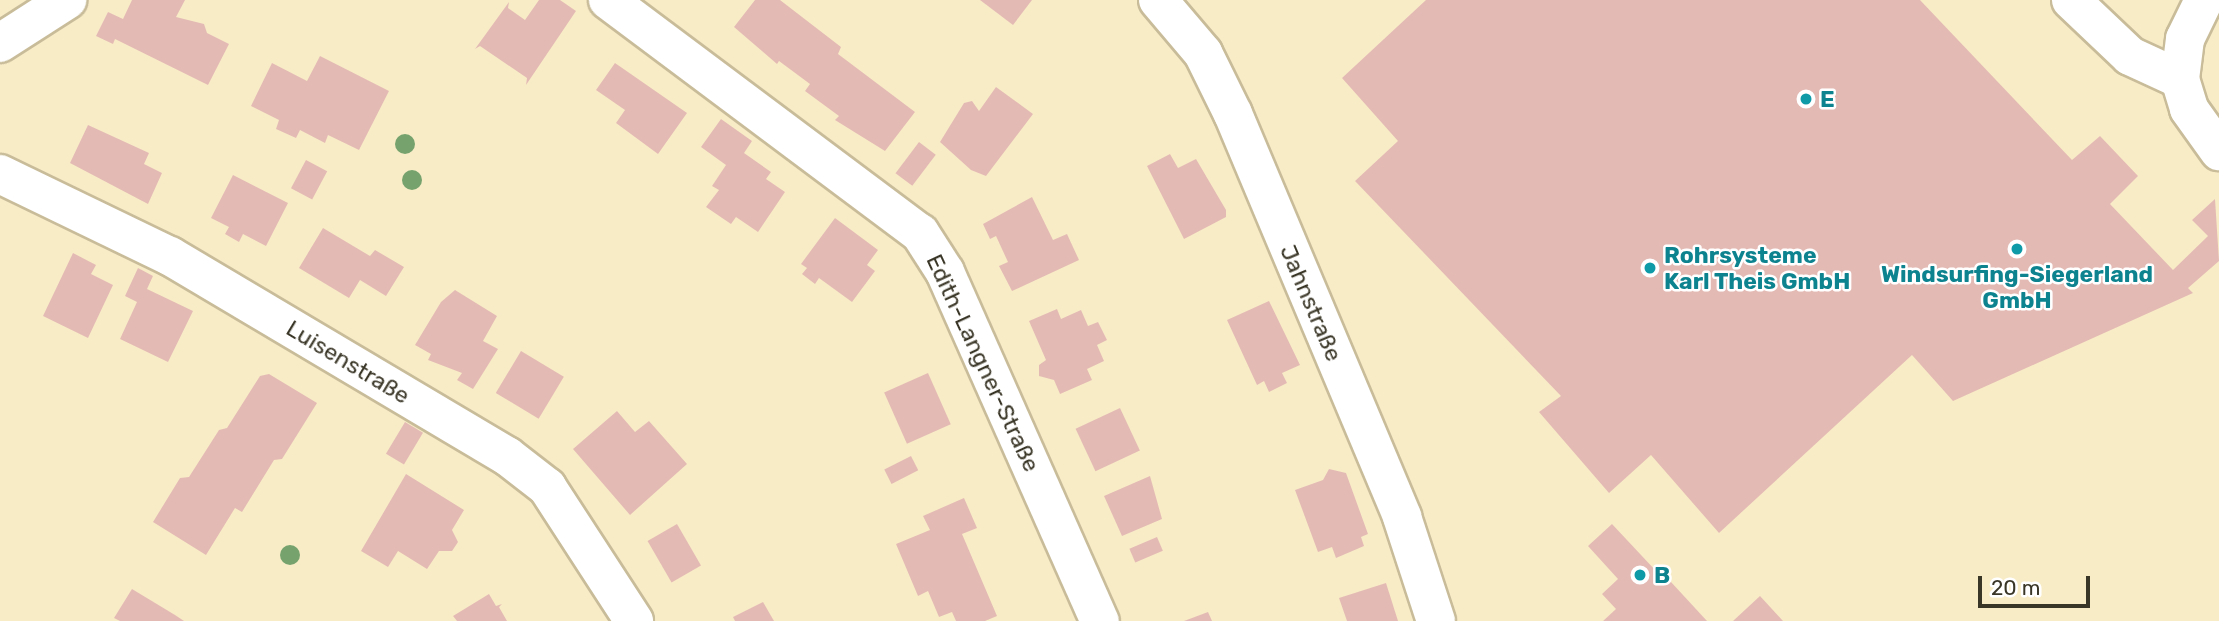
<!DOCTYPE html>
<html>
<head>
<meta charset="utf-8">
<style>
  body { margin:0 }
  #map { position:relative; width:2219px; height:621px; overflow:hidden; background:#f8ecc7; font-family:Rubik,sans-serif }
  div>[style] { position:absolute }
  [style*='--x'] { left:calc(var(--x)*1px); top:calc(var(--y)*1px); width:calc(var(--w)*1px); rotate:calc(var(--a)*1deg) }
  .building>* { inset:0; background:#e4bab4; transform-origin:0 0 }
  .roads { filter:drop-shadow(2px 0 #c8bc99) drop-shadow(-2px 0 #c8bc99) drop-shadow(0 2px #c8bc99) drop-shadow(0 -2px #c8bc99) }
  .street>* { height:38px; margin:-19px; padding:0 19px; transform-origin:19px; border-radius:19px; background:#fff }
  .secondary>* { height:38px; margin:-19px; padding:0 19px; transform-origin:19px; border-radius:19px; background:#fff }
  .trees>* { width:20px; height:20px; margin:-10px; border-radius:50%; background:#76a36d }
  .dots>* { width:19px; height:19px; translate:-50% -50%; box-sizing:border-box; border:4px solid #fff; border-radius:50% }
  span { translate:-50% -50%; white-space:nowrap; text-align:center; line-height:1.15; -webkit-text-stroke:5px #fff; paint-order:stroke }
  .culture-label { font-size:23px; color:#0d838f; font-weight:700 }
  .left { translate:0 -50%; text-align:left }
  .street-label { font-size:23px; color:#3a3627 }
  .scale { position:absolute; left:1978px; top:576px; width:112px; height:32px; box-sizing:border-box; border:4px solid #3a3627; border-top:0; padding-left:9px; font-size:21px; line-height:24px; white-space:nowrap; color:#3a3627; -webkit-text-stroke:5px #fff; paint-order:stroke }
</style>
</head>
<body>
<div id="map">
  <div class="building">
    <i style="clip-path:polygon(132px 0,185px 0,176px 17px,204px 24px,207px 33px,229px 44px,208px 85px,115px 39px,113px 44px,96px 36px,108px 12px,123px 19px)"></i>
    <i style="clip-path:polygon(539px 0,560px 0,576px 11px,526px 85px,527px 78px,480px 46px,475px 49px,509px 2px,508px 8px,525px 20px)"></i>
    <i style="clip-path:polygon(755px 0,780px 0,841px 47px,838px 54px,915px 112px,885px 151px,835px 120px,839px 116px,805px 91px,810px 84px,779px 61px,777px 64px,734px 27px)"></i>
    <i style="clip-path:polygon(980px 0,1032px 0,1013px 25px)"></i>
    <i style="clip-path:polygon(1426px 0,1920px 0,2072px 160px,2100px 136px,2138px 176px,2110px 204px,2173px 270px,2208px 236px,2192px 220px,2215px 199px,2219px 261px,2188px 288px,2193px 293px,1953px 401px,1912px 355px,1719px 533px,1651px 455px,1609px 493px,1539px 412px,1561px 396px,1355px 181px,1398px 141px,1342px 78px)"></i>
    <i style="clip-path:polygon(320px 56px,389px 91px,359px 150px,328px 135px,325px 143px,300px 130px,296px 138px,276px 129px,279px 120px,251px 106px,272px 63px,307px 81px)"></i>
    <i style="clip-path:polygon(615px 63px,687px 113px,658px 154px,616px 123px,625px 110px,596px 90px)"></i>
    <i style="clip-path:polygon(996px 87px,1033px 114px,986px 176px,971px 170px,940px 142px,964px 103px,972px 101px,979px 111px)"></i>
    <i style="clip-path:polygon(721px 119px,752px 141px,744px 153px,771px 172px,766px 179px,785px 192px,758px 232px,736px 217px,731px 224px,706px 207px,719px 190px,712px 186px,726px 165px,701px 147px)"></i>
    <i style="clip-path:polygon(88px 125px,149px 153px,144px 164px,162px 173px,148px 204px,70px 163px)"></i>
    <i style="left:919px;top:142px;width:21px;height:39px;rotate:37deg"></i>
    <i style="clip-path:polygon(1170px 154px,1178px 168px,1196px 159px,1226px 210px,1226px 217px,1184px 239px,1147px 166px)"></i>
    <i style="left:306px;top:160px;width:24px;height:32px;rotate:28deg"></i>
    <i style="clip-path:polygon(233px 175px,288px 203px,266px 246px,243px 234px,239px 242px,225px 234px,229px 227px,211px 218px)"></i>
    <i style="clip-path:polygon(1032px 197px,1053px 240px,1067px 234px,1079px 260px,1012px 291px,999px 266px,1008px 262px,996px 236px,990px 239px,983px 224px)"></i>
    <i style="clip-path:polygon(835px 218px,878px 250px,867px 265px,875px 271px,852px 302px,819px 278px,815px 284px,802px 274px,807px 268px,801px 264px)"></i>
    <i style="clip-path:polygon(323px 228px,370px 256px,375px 250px,404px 267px,386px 296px,360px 280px,349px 298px,299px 268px)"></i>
    <i style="clip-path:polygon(73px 253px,96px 265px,91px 274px,113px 285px,88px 338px,43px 316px)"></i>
    <i style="clip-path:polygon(138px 268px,153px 276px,147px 289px,193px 311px,168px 362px,120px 339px,137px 302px,125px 296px)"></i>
    <i style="clip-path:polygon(455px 290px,497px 316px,483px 341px,498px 349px,473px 389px,457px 380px,462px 373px,428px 360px,431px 354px,415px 345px,441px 302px)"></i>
    <i style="clip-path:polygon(1269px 301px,1300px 365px,1282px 373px,1287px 383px,1269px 392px,1264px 381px,1257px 385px,1227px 320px)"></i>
    <i style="clip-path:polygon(1057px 309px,1061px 319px,1081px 310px,1088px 326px,1098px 322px,1107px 340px,1097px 345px,1104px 361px,1087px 369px,1092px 380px,1060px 394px,1054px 380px,1039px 376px,1039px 365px,1046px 360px,1029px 321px)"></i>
    <i style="left:521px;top:351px;width:50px;height:49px;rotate:31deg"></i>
    <i style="left:928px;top:373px;width:56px;height:48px;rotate:66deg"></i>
    <i style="clip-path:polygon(269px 374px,317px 403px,282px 459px,274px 460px,242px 512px,235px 508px,206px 555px,153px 522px,180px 478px,189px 477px,219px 430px,227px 428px,260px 376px)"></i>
    <i style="left:1120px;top:408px;width:47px;height:49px;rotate:65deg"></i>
    <i style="clip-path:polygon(617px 411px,635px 432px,649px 421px,687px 464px,630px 515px,573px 449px)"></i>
    <i style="left:405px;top:422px;width:21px;height:37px;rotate:31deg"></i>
    <i style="left:911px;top:456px;width:16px;height:30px;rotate:63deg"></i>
    <i style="clip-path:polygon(1329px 469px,1346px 473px,1368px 534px,1361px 537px,1364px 546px,1336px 558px,1332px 547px,1318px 552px,1295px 490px,1323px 480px)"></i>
    <i style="clip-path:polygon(406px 474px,464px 510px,452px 530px,458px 542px,452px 551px,439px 551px,427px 569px,398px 551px,388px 567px,361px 551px)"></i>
    <i style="clip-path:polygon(1150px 476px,1162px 519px,1122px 536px,1104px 496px)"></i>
    <i style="clip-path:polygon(964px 498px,977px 528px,962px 534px,997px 616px,985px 621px,956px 621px,952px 612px,939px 617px,928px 591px,918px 596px,896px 544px,930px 530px,923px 516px)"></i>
    <i style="left:677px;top:524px;width:48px;height:34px;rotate:60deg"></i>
    <i style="clip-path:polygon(1612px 524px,1656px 571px,1659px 569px,1707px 621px,1603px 621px,1616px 609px,1602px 594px,1618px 579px,1588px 546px)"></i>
    <i style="left:1157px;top:537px;width:15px;height:30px;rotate:67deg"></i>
    <i style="clip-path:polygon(1386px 583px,1398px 621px,1347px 621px,1339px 598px)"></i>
    <i style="clip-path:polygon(132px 589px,175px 615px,184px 621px,120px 621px,114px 618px)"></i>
    <i style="clip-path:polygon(489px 594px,496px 606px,502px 604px,499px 607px,507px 621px,457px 621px,453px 616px)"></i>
    <i style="clip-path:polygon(1760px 596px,1783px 621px,1733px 621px)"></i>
    <i style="clip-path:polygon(763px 602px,774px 621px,735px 621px,733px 617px)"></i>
    <i style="clip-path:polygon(1208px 612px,1212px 621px,1184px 621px)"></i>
  </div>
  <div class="roads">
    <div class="street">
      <i style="--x:608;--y:0;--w:389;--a:36.8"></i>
      <i style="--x:920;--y:233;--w:46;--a:57.3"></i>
      <i style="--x:945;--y:272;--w:382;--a:66.1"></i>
      <i style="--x:1158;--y:0;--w:70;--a:49.7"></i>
      <i style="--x:1203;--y:53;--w:68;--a:63.8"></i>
      <i style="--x:1233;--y:114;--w:437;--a:67.2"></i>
      <i style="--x:1402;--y:517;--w:109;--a:71.9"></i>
      <i style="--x:2071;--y:0;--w:81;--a:43.5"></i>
      <i style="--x:2130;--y:56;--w:55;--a:24.7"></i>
      <i style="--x:0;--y:43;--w:80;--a:-32.7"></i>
      <i style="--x:0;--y:174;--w:189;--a:25.8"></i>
      <i style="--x:170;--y:256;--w:392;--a:30.7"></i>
      <i style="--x:507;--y:456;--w:51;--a:37.8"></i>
      <i style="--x:547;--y:487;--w:160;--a:57"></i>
    </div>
    <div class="secondary">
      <i style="--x:2204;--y:0;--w:43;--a:116"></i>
      <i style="--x:2185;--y:39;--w:40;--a:97.1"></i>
      <i style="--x:2180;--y:79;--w:31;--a:73"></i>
      <i style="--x:2189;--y:109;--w:52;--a:54.5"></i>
    </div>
  </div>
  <div class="trees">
    <i style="left:405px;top:144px"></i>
    <i style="left:412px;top:180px"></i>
    <i style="left:290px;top:555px"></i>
  </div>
  <div class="dots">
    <i style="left:1806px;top:99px;background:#0f9aa8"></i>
    <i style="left:2017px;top:249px;background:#0f9aa8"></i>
    <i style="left:1650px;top:268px;background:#0f9aa8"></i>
    <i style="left:1640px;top:575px;background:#0f9aa8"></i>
  </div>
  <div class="culture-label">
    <span class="left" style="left:1820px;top:99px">E</span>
    <span class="left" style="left:1664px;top:268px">Rohrsysteme<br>Karl Theis GmbH</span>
    <span style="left:2017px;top:287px">Windsurfing-Siegerland<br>GmbH</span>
    <span class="left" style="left:1654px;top:575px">B</span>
  </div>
  <div class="street-label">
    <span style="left:1311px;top:303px;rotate:67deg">Jahnstraße</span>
    <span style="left:348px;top:362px;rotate:31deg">Luisenstraße</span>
    <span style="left:983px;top:363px;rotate:65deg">Edith-Langner-Straße</span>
  </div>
  <div class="scale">20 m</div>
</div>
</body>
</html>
